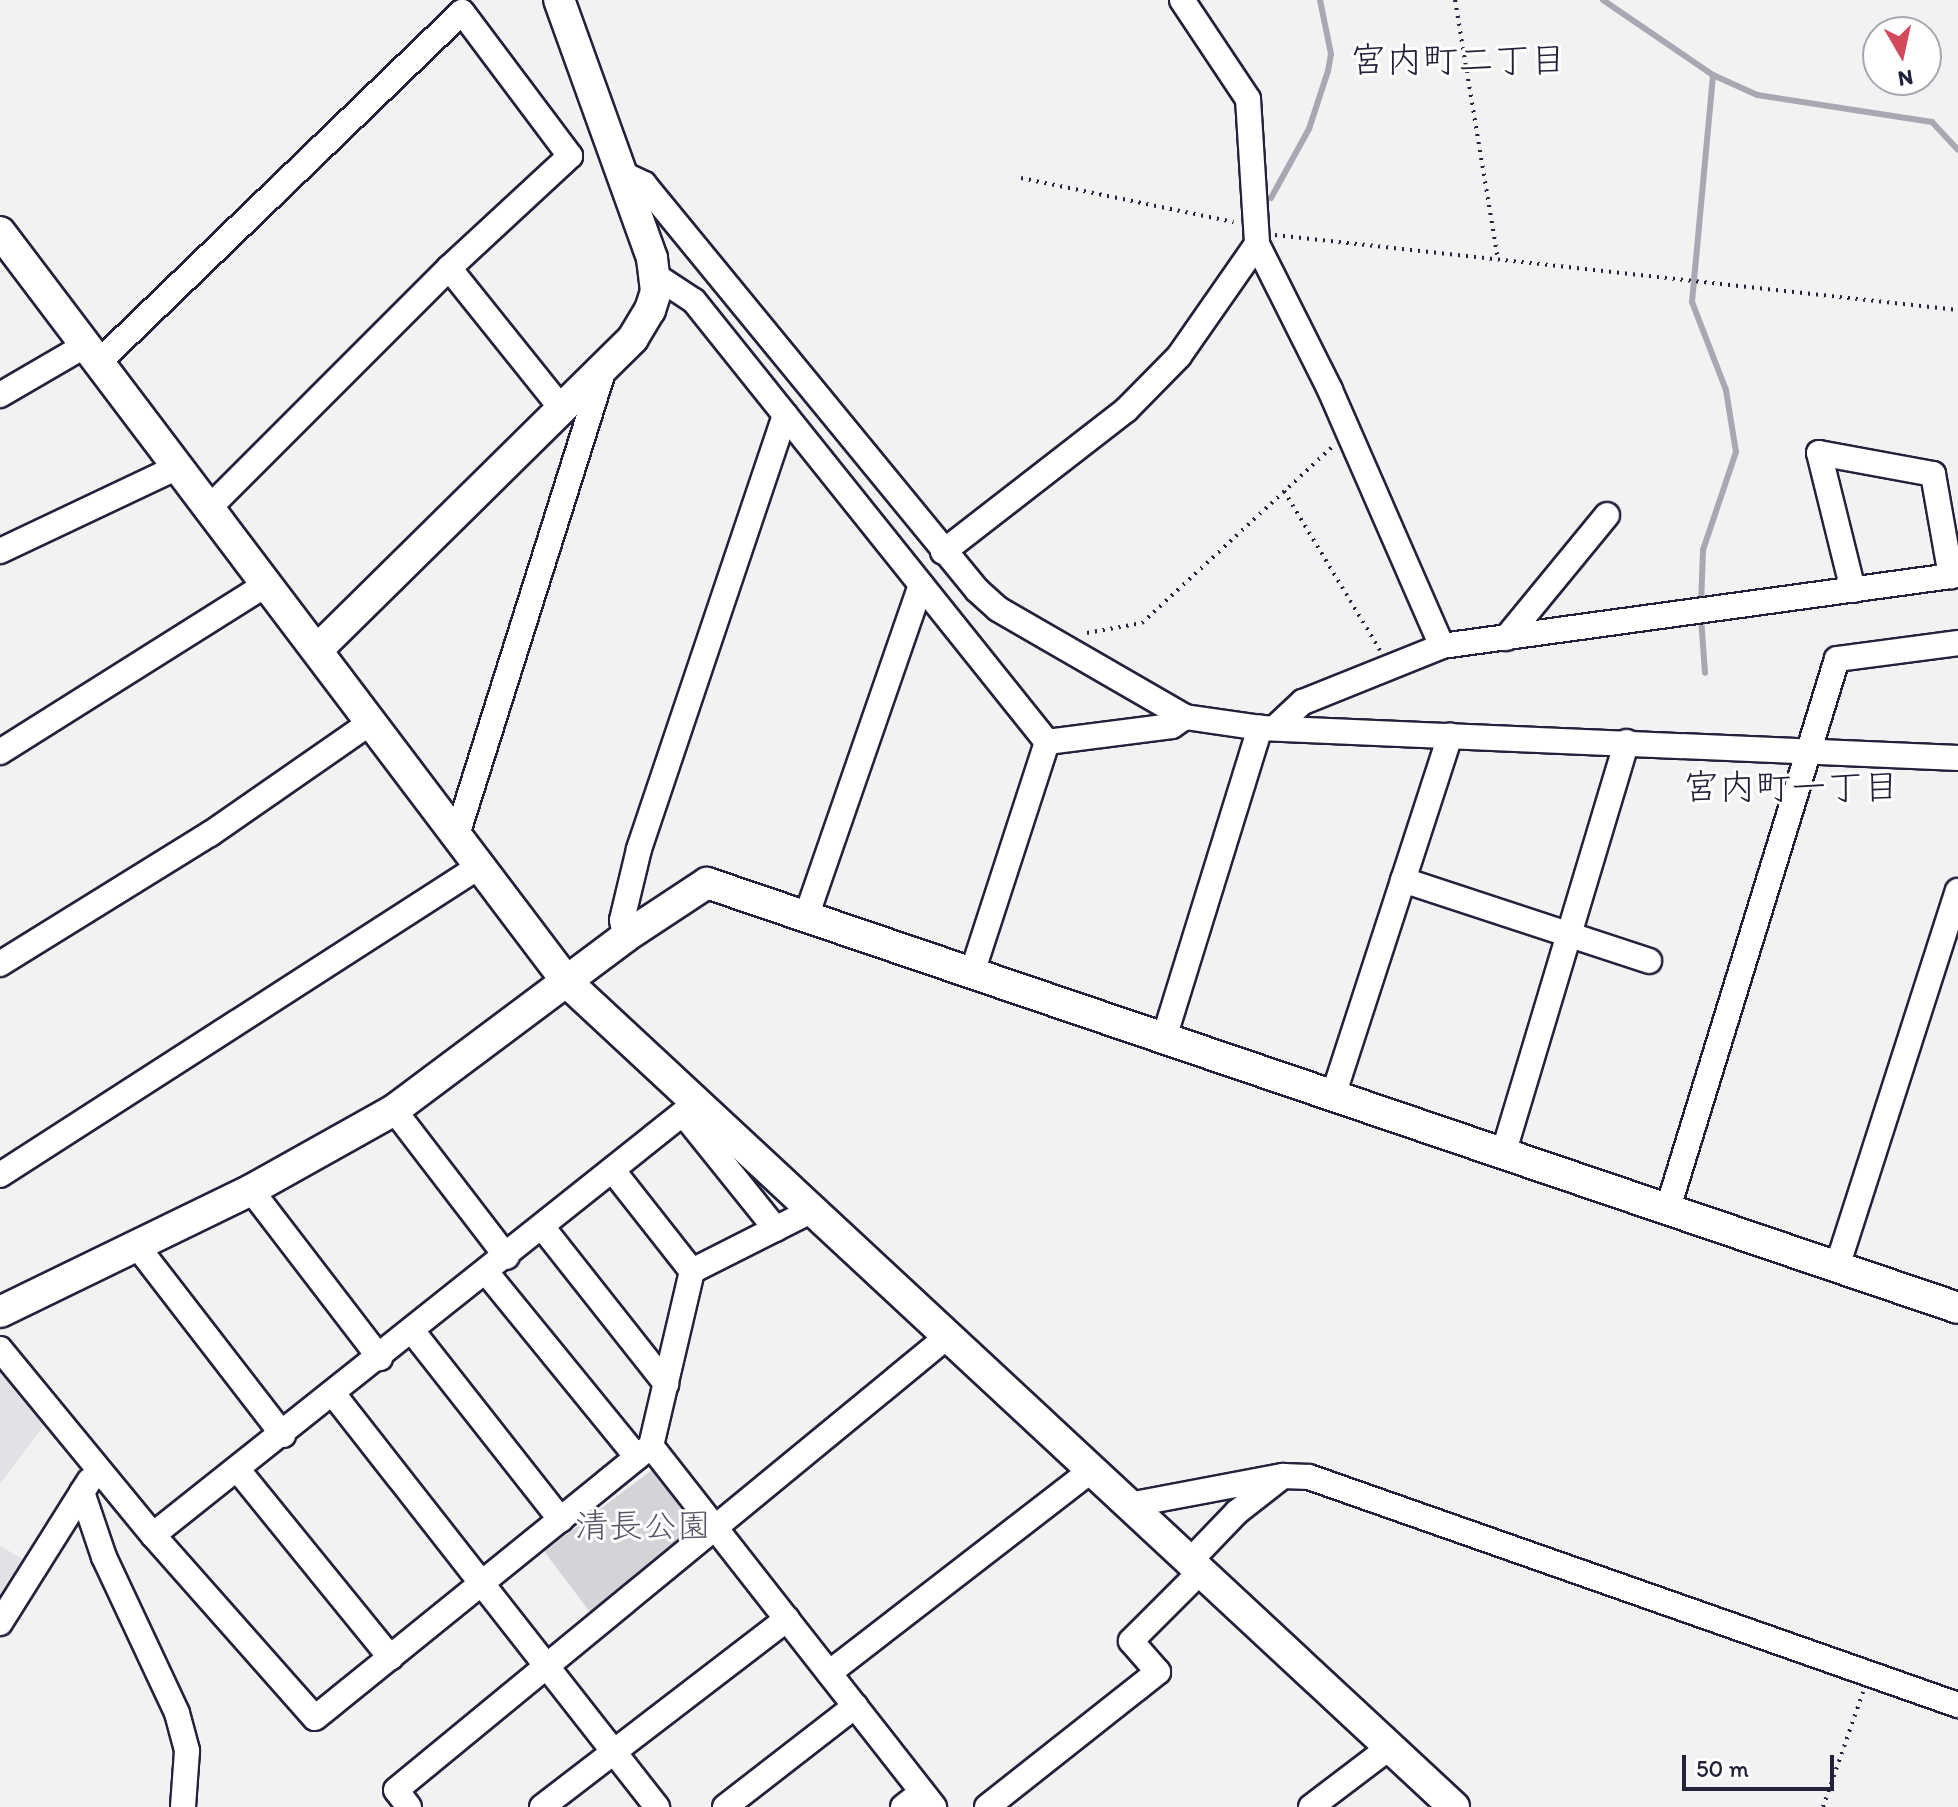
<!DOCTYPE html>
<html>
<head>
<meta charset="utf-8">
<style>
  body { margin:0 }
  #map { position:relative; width:1958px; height:1807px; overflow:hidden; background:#f2f2f3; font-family:Itim,"Klee One",sans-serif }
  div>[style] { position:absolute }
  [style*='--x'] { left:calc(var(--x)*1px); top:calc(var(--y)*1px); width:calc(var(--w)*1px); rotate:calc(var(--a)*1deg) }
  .built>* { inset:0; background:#e2e2e6 }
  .green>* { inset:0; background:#d3d3d8; transform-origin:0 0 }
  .stream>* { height:6px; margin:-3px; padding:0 3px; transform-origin:3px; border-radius:3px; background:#a8a8b2 }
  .path>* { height:4px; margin-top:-2px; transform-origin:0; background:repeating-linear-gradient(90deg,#22223b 0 2px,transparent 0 8px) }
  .roads { filter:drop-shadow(2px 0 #22223b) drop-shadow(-2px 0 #22223b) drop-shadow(0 2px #22223b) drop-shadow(0 -2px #22223b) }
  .minor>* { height:24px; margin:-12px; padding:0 12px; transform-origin:12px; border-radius:12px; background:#fff }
  .tertiary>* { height:30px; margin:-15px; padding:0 15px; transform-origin:15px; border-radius:15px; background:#fff }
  span { translate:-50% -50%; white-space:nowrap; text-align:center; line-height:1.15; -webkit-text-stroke:6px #fff; paint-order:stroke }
  .park-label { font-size:34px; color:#57576a }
  .neighbourhood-label { font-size:36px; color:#22223b }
  .north { position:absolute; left:1862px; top:16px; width:80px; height:80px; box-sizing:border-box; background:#fff; border:2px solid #a7a7b1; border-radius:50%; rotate:171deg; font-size:22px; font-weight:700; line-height:32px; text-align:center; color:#22223b }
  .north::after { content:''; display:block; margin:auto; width:28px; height:36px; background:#d1495b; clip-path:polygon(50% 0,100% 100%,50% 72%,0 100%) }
  .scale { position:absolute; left:1682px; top:1755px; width:152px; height:36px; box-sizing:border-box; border:4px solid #22223b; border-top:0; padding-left:10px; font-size:24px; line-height:28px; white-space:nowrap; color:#22223b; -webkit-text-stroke:6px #fff; paint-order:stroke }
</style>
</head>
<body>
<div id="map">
  <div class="built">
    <i style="clip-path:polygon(0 1369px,44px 1425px,0 1484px)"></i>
    <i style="clip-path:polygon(0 1546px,26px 1561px,0 1602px)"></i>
  </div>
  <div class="green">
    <i style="left:652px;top:1470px;width:77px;height:135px;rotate:53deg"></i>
  </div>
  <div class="stream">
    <i style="--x:1603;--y:0;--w:133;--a:34.3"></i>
    <i style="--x:1713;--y:75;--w:48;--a:24.4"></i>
    <i style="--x:1757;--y:95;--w:177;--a:8.8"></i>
    <i style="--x:1932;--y:122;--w:38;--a:47"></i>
    <i style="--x:1271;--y:198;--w:79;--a:-61.2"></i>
    <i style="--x:1309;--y:129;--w:61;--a:-71.9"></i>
    <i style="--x:1328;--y:71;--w:17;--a:-80"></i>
    <i style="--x:1331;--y:54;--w:55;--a:-101.5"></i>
    <i style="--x:1701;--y:605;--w:55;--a:-87.9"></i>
    <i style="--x:1703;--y:550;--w:103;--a:-71.4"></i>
    <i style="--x:1736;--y:452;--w:63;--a:-99.2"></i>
    <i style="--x:1726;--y:390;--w:94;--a:-111.1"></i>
    <i style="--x:1692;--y:302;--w:228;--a:-84.7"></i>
    <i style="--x:1701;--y:617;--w:56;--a:85.9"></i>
  </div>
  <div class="path">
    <i style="--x:1455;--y:0;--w:263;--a:80.6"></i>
    <i style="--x:1021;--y:178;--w:217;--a:11.7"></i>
    <i style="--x:1275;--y:235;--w:687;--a:6.27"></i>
    <i style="--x:1284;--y:491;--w:186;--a:58.9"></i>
    <i style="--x:1087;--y:633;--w:56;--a:-10.3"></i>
    <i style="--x:1142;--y:623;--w:259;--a:-42.8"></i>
    <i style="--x:1823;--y:1807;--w:122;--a:-70.8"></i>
  </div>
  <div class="roads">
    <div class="minor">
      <i style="--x:1182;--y:0;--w:119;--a:56.3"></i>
      <i style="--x:1248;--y:99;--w:145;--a:86.4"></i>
      <i style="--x:1257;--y:244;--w:163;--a:63.4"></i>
      <i style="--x:1330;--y:390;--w:279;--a:66.4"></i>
      <i style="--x:623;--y:174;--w:23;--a:25"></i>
      <i style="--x:644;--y:184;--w:525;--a:50.64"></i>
      <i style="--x:977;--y:590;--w:28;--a:42"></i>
      <i style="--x:998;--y:609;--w:216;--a:30"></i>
      <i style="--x:1185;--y:717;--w:76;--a:8.3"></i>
      <i style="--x:1260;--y:728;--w:699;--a:2.46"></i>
      <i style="--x:449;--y:268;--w:179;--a:51.3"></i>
      <i style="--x:656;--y:276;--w:45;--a:33.3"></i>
      <i style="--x:694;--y:301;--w:565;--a:51.32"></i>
      <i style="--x:99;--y:362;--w:504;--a:-43.96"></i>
      <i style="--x:462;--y:12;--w:180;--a:53.1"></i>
      <i style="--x:570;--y:156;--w:165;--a:137.2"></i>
      <i style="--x:449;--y:268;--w:339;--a:135"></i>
      <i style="--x:0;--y:395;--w:99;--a:-30.2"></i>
      <i style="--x:0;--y:551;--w:197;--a:-25.3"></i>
      <i style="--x:943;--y:552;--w:232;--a:-37.8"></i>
      <i style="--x:1126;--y:410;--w:76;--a:-45.5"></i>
      <i style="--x:1179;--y:356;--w:136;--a:-55.1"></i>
      <i style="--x:1853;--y:590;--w:141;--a:-103.9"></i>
      <i style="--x:1819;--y:453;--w:116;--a:10.4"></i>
      <i style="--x:1933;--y:474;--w:104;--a:80"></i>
      <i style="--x:1506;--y:638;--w:159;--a:-50.6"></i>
      <i style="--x:1278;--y:725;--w:34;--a:-43"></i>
      <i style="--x:1303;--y:702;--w:150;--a:-21.9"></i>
      <i style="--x:1442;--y:646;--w:521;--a:-7.83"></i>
      <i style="--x:0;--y:752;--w:315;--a:-32.2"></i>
      <i style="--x:457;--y:835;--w:490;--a:-72.5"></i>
      <i style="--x:1403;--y:880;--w:259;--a:18.2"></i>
      <i style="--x:806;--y:917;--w:351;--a:-70.9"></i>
      <i style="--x:625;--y:937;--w:17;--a:-100"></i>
      <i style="--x:622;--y:920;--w:73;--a:-76.5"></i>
      <i style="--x:639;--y:849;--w:458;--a:-71.4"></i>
      <i style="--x:0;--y:964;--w:247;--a:-31.8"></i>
      <i style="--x:210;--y:834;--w:196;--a:-34.8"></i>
      <i style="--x:972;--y:973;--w:243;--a:-72"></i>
      <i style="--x:1047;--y:742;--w:126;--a:-7.3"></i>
      <i style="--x:1172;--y:726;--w:16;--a:-35"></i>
      <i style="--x:1164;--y:1038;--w:325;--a:-72.8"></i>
      <i style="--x:1333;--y:1096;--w:379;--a:-72"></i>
      <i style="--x:394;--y:1110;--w:185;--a:52.5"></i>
      <i style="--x:685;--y:1116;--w:145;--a:51.2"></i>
      <i style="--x:1504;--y:1151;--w:427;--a:-73.3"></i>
      <i style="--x:614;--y:1172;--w:126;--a:51.8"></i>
      <i style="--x:0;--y:1175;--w:571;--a:-32.77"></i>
      <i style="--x:251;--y:1190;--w:212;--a:52.5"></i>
      <i style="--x:1668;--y:1208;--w:574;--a:-72.89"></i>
      <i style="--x:1837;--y:659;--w:122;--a:-7.5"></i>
      <i style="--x:543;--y:1228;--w:199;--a:51.7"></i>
      <i style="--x:137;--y:1246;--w:239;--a:52.3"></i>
      <i style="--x:1837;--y:1267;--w:395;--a:-72.2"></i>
      <i style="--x:486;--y:1272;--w:239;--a:50.8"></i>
      <i style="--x:413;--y:1332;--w:239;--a:51.8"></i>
      <i style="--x:0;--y:1349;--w:241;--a:50.6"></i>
      <i style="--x:153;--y:1535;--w:244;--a:48.5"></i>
      <i style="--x:315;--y:1718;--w:432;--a:-39"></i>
      <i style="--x:651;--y:1446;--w:180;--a:-76.8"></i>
      <i style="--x:692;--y:1271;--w:136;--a:-26.8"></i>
      <i style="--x:334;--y:1395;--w:524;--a:51.9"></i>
      <i style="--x:651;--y:1446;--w:459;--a:51.9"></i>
      <i style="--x:238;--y:1470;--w:242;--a:50.9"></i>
      <i style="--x:82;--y:1492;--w:69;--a:71.3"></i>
      <i style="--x:104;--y:1557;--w:172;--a:64.9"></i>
      <i style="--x:177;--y:1713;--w:39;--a:75"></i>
      <i style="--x:187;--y:1751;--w:56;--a:94.1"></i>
      <i style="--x:1129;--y:1505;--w:157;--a:-10.7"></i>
      <i style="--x:1283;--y:1476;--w:26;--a:2"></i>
      <i style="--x:1309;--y:1477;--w:688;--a:19.36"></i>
      <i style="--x:153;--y:1535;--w:695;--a:-38.52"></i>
      <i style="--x:1189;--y:1562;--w:69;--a:-46.2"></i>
      <i style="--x:1237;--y:1512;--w:52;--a:-38"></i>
      <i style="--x:0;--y:1623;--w:168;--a:-57.9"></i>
      <i style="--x:829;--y:1673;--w:332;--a:-37.7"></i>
      <i style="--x:409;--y:1807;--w:21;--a:-127"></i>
      <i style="--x:396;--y:1790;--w:715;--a:-39.44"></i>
      <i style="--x:542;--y:1807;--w:309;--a:-37.5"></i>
      <i style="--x:725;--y:1807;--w:165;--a:-37.8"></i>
      <i style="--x:903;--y:1807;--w:24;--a:-38"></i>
      <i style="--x:987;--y:1807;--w:218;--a:-38.3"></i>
      <i style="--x:1158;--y:1672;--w:41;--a:-131.1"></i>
      <i style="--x:1131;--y:1641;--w:98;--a:-45"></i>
      <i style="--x:1311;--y:1807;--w:99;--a:-37.2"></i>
    </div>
    <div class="tertiary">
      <i style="--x:0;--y:232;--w:942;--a:52.9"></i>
      <i style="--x:568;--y:983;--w:1210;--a:42.92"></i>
      <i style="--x:317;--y:650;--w:444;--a:-44.6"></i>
      <i style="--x:633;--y:338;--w:33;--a:-59"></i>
      <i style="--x:650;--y:310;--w:20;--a:-72"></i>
      <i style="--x:656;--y:291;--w:33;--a:-97"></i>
      <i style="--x:652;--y:258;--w:274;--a:-109.8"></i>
      <i style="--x:0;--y:1312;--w:279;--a:-25.9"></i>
      <i style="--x:251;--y:1190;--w:164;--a:-29.2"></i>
      <i style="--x:394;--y:1110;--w:289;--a:-36.8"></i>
      <i style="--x:625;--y:937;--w:98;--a:-33.4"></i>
      <i style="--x:707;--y:883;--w:1321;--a:18.76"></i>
    </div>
  </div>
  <div class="park-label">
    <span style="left:643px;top:1526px">清長公園</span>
  </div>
  <div class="neighbourhood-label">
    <span style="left:1458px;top:60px">宮内町二丁目</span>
    <span style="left:1791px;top:787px">宮内町一丁目</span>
  </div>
  <div class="north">N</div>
  <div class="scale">50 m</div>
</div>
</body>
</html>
